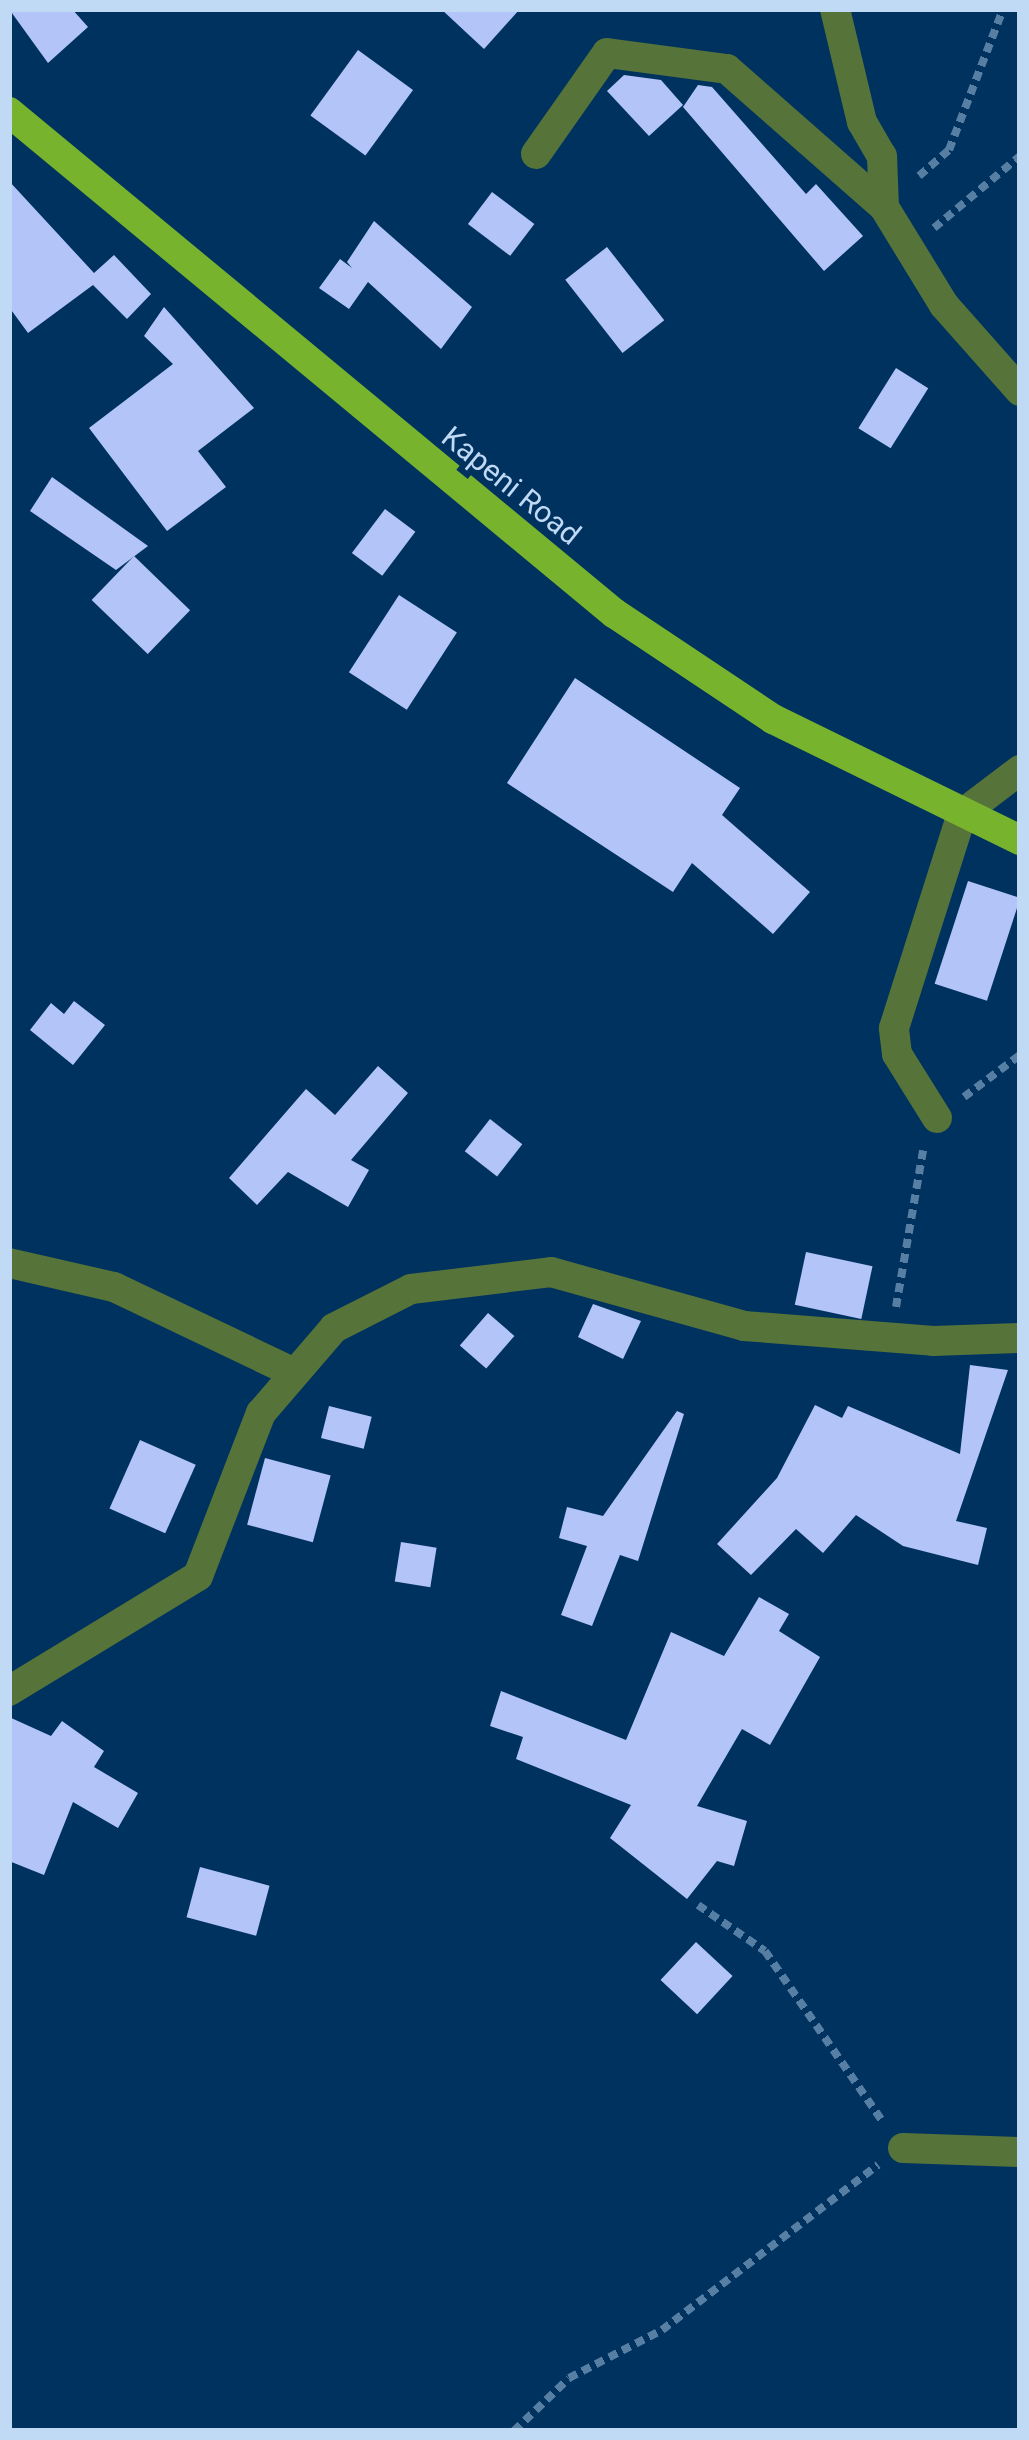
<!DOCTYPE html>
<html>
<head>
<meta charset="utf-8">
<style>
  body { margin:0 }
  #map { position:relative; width:1029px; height:2440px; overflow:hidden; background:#00325f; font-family:Roboto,sans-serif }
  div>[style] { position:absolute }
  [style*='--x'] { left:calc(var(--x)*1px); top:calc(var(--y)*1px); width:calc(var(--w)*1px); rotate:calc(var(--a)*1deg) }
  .building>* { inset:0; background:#b3c4f8; transform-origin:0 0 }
  .path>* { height:8px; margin-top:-4px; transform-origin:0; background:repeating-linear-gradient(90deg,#577ea3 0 9px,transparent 0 15px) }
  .minor>* { height:30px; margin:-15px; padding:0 15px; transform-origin:15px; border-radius:15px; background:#567339 }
  .major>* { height:30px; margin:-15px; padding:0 15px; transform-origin:15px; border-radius:15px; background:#78b32e }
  span { translate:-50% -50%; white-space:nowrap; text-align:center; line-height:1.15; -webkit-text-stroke:12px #00325f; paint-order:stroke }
  .street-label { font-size:30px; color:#c0d9f5 }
  .frame { position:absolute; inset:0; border:12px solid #c0d9f5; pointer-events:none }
</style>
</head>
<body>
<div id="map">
  <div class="building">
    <i style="clip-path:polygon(9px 9px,72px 9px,88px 27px,48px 63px)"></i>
    <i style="clip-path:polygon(441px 9px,520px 9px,484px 49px)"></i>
    <i style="left:358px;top:50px;width:68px;height:81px;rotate:36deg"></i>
    <i style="clip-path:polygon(624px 75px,661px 80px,683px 105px,649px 136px,607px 91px)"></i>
    <i style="clip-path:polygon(698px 85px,712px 87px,806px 194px,816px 184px,863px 236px,824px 271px,683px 107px)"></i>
    <i style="clip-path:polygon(9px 181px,94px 273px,114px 255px,151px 294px,127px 319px,93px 285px,28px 333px,9px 307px)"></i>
    <i style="left:492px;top:192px;width:53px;height:40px;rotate:37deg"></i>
    <i style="clip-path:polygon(374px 221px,472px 307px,441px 349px,368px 282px,349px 309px,319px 288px,340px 259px,352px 268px,347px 262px)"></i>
    <i style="left:607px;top:247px;width:93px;height:53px;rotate:52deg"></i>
    <i style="clip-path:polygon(164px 307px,254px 408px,198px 451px,226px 487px,167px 531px,89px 428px,173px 364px,144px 336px)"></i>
    <i style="left:896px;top:368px;width:38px;height:71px;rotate:32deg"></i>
    <i style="clip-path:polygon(52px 477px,148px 546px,116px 570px,30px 511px)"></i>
    <i style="left:385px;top:509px;width:38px;height:55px;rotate:37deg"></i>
    <i style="left:134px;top:556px;width:78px;height:61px;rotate:44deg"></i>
    <i style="left:399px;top:595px;width:69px;height:92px;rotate:33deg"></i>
    <i style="clip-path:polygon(575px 678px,740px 788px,722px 815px,810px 892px,773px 934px,692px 863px,673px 892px,507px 783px)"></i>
    <i style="left:968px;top:881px;width:55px;height:108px;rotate:18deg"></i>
    <i style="clip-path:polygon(74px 1001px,105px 1025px,73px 1065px,30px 1030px,51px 1003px,64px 1014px)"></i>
    <i style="clip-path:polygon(378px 1066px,408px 1093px,351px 1160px,369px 1170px,348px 1207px,288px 1172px,257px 1205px,229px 1178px,306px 1089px,335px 1115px)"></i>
    <i style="left:490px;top:1119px;width:41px;height:41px;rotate:38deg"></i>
    <i style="left:806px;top:1252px;width:68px;height:54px;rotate:12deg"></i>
    <i style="clip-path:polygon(593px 1304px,641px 1321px,623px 1359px,578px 1337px)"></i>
    <i style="left:488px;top:1313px;width:35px;height:43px;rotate:41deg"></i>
    <i style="clip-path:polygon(970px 1365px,1008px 1370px,956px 1521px,987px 1528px,978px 1565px,903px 1546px,856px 1515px,823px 1553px,796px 1529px,751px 1575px,717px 1544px,777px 1478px,815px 1405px,842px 1418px,848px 1406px,960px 1454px)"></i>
    <i style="left:329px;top:1406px;width:44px;height:33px;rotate:14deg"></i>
    <i style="clip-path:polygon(677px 1411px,684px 1414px,638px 1561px,620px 1555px,592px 1626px,561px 1615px,587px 1546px,559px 1538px,567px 1507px,603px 1516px)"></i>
    <i style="left:140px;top:1440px;width:61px;height:75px;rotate:24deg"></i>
    <i style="left:265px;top:1458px;width:68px;height:69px;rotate:15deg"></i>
    <i style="left:401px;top:1542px;width:36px;height:40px;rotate:9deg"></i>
    <i style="clip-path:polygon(759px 1597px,789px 1614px,779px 1631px,820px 1657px,770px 1745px,742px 1729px,697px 1806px,747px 1821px,734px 1866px,717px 1861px,687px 1899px,610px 1838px,631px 1805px,516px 1759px,523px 1737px,490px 1726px,501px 1691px,626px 1740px,671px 1632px,724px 1656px)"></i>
    <i style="clip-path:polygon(9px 1717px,51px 1736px,62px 1721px,104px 1751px,94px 1767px,138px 1793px,118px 1828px,73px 1802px,44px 1875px,9px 1861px)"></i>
    <i style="left:200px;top:1867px;width:72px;height:52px;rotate:15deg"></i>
    <i style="left:696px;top:1942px;width:50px;height:52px;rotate:43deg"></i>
  </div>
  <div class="path">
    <i style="--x:919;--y:176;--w:40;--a:-41"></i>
    <i style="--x:949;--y:150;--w:151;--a:-69"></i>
    <i style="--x:934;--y:228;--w:112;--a:-39.9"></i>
    <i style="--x:964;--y:1097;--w:70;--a:-36.9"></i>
    <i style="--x:896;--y:1307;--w:159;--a:-80.2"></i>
    <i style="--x:698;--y:1905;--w:81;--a:34.5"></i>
    <i style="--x:765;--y:1951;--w:208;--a:55.4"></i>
    <i style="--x:514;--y:2431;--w:76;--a:-43.9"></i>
    <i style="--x:569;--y:2378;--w:105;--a:-27.3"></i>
    <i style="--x:662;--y:2330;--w:272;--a:-37.4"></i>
  </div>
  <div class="minor">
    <i style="--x:835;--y:9;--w:116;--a:76.6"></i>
    <i style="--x:862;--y:122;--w:39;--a:60"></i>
    <i style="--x:882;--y:156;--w:51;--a:87.8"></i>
    <i style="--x:884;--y:207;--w:115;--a:58.5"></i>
    <i style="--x:944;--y:305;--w:115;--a:48.5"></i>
    <i style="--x:536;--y:154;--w:123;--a:-54.9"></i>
    <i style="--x:607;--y:53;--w:121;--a:7.6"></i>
    <i style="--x:727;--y:69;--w:209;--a:41.3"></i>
    <i style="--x:937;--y:1118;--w:75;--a:-122"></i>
    <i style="--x:897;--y:1054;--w:26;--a:-97"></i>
    <i style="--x:894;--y:1028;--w:225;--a:-72.4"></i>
    <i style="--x:962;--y:814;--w:73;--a:-37.2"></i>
    <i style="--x:9;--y:1263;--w:108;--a:12.9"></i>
    <i style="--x:114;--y:1287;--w:197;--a:25.5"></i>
    <i style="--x:9;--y:1691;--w:221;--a:-31.3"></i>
    <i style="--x:198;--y:1576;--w:175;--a:-68.9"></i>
    <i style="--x:261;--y:1413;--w:112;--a:-49.3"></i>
    <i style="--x:334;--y:1328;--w:86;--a:-26.9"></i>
    <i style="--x:411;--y:1289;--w:141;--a:-6.9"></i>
    <i style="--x:551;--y:1272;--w:200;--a:15.6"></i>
    <i style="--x:744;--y:1326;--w:190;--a:4.5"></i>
    <i style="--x:933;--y:1341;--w:87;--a:-2"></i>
    <i style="--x:903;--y:2148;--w:117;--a:2"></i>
  </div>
  <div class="major">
    <i style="--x:9;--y:112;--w:786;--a:39.63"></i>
    <i style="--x:614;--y:613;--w:191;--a:33.7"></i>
    <i style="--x:773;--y:719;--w:275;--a:26.1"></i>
  </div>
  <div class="street-label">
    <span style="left:511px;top:486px;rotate:39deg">Kapeni Road</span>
  </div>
  <div class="frame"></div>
</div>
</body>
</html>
